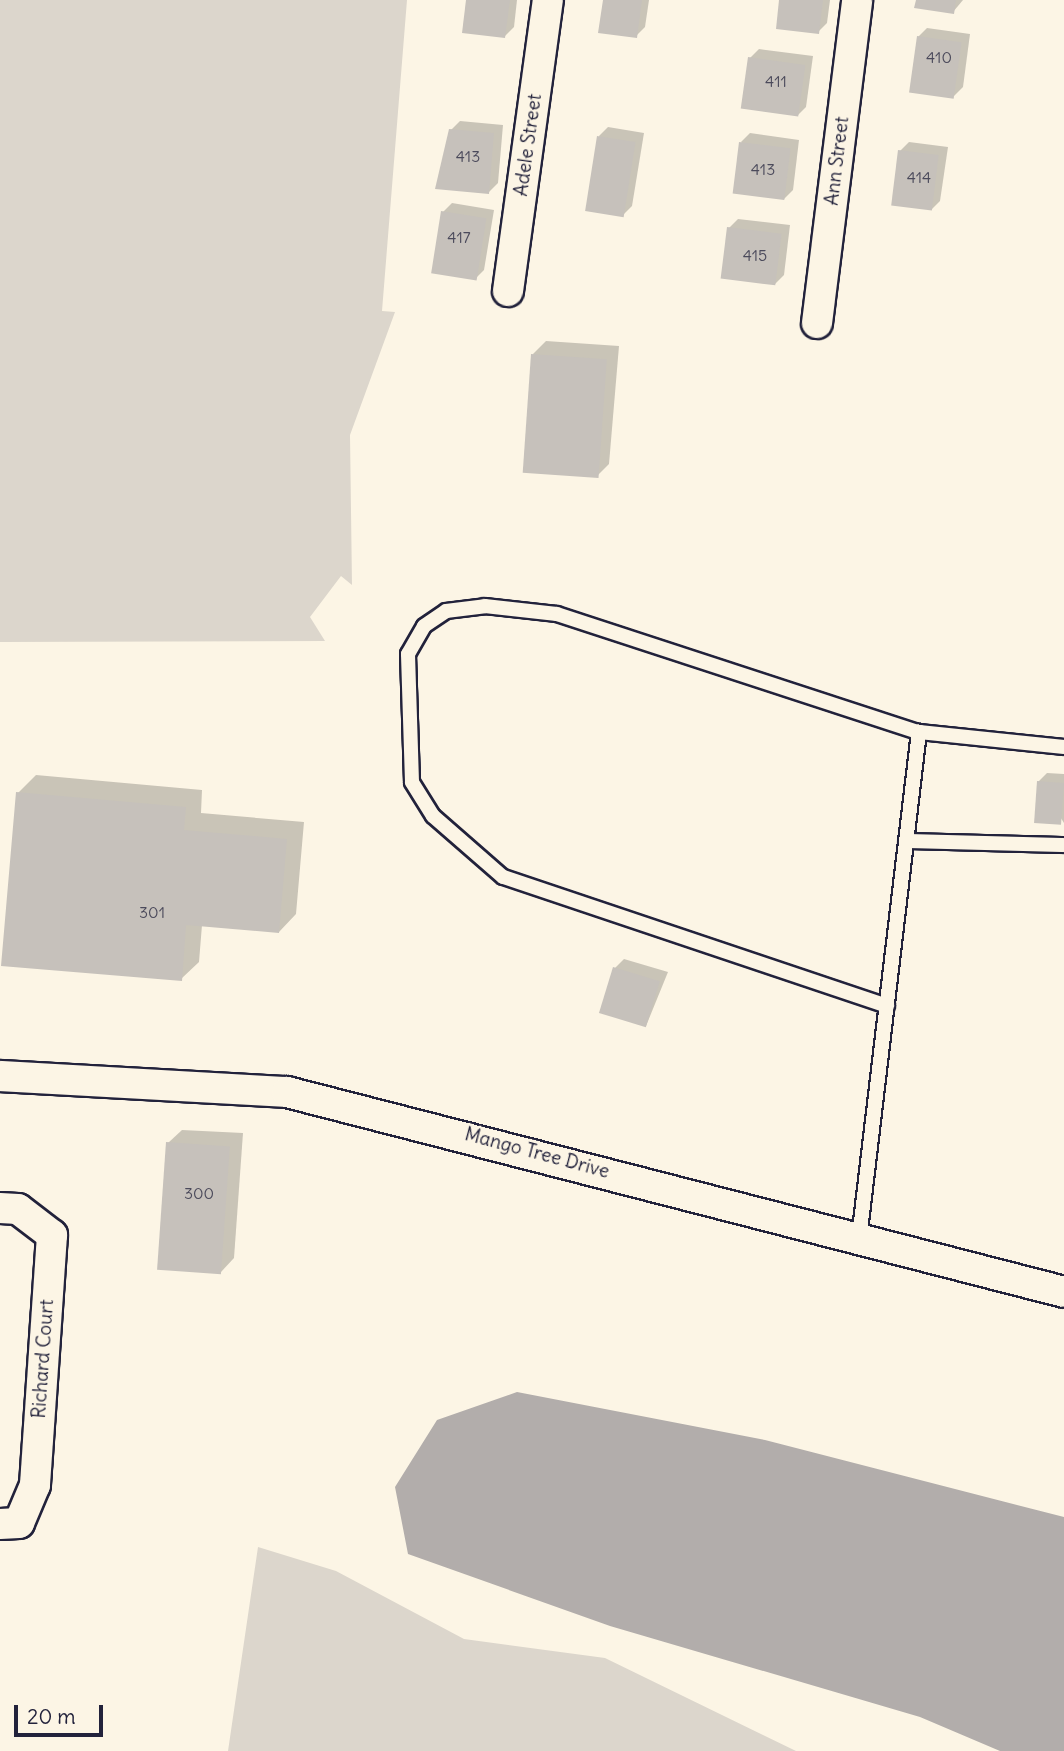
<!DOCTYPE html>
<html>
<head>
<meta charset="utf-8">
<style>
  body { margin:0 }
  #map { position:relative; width:1064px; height:1751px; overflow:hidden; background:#fcf5e5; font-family:Delius,sans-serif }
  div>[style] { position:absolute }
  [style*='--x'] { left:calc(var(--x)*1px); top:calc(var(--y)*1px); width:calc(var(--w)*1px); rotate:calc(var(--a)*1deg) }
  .green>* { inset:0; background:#dcd6cc }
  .water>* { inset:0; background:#b2adab }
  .shadow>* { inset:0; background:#0003 }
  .building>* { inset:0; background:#c6c1bb; transform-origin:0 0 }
  .roads { filter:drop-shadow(2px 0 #22223b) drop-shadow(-2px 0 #22223b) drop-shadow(0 2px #22223b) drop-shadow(0 -2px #22223b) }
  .service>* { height:14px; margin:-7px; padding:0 7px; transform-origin:7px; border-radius:7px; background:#fcf5e5 }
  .minor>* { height:30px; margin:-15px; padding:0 15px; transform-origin:15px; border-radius:15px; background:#fcf5e5 }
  span { translate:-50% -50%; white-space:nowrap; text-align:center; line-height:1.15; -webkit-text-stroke:5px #fcf5e5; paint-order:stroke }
  .number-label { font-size:16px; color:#4b4a5b }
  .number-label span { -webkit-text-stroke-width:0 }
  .street-label { font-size:19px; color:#22223b }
  .scale { position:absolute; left:14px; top:1705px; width:89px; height:32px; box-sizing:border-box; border:4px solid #22223b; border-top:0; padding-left:9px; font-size:21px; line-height:24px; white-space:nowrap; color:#22223b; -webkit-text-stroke:5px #fcf5e5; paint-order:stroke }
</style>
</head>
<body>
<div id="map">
  <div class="green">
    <i style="clip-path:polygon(0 0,407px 0,382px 311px,395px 312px,350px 435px,352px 585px,341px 576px,310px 617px,325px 641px,0 642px)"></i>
    <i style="clip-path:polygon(258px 1547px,336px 1571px,464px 1639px,605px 1658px,796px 1751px,228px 1751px)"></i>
  </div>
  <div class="water">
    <i style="clip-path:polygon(517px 1392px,765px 1440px,1064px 1517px,1064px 1751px,1000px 1751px,920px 1717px,610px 1626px,408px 1554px,395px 1487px,437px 1420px)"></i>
  </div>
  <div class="shadow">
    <i style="clip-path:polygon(468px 0,517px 0,514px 27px,505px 36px)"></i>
    <i style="clip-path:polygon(604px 0,649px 0,645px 27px,636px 36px)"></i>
    <i style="clip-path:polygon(781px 0,830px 0,827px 23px,818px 32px)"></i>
    <i style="clip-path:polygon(917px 0,963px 0,953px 12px)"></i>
    <i style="clip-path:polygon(927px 28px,970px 34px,963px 87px,954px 96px,918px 37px)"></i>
    <i style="clip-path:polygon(759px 49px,813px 56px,806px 107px,797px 116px,750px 58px)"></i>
    <i style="clip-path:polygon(460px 121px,503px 125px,498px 183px,489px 192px,437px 188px,451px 130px)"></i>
    <i style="clip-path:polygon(608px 127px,644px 133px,632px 206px,623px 215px,599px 136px)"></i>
    <i style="clip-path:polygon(750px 133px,799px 140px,793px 190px,784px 199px,741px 142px)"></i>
    <i style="clip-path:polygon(909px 142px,948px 147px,940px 201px,931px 210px,900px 151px)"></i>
    <i style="clip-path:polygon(452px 203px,494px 210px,484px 270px,475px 279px,443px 212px)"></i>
    <i style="clip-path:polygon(738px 219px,790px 225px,784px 275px,775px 284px,729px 228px)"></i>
    <i style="clip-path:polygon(546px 341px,619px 346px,609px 464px,596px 477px,533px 354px)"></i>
    <i style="clip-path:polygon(1047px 773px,1064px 774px,1064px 823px,1038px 782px)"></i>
    <i style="clip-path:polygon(36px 775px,202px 790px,201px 813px,304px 822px,296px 914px,279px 932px,202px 925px,199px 962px,181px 979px,18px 793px)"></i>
    <i style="clip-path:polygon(624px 959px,668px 972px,646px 1026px,615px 968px)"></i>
    <i style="clip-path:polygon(182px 1130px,243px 1133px,234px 1258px,221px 1272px,168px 1143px)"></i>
  </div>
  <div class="building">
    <i style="clip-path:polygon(466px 0,510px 0,505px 38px,462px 33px)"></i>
    <i style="clip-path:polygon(603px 0,642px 0,637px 38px,598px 33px)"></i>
    <i style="clip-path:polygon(779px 0,823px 0,819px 34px,776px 29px)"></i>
    <i style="clip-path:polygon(916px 0,956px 0,954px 14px,914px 8px)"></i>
    <i style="left:917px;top:36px;width:45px;height:57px;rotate:8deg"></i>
    <i style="left:748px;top:57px;width:58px;height:52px;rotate:8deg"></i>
    <i style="clip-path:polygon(449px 129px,494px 133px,489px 194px,435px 189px)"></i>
    <i style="left:597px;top:136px;width:39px;height:76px;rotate:9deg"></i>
    <i style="left:739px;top:142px;width:52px;height:52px;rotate:7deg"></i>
    <i style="left:898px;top:150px;width:41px;height:56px;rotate:7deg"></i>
    <i style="left:441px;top:211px;width:46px;height:63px;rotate:9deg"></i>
    <i style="left:727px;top:227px;width:55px;height:52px;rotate:7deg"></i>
    <i style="left:531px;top:354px;width:76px;height:119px;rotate:4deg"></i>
    <i style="left:1037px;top:781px;width:27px;height:42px;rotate:4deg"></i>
    <i style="clip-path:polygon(16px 792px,186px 807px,184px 830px,287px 839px,279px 933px,186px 925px,182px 981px,1px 966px)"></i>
    <i style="left:613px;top:967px;width:49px;height:48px;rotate:17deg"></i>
    <i style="left:166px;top:1142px;width:64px;height:128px;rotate:4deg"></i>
  </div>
  <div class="roads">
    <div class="service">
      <i style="--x:906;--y:841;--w:158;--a:1.5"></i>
      <i style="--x:887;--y:1006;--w:405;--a:-161.4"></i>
      <i style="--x:503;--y:877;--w:93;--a:-138.9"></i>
      <i style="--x:433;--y:816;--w:40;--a:-122"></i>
      <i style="--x:412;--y:782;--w:128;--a:-91.8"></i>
      <i style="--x:408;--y:654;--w:32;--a:-60"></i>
      <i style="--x:424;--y:626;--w:27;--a:-34"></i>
      <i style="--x:446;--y:611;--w:39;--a:-7"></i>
      <i style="--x:485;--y:606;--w:72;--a:6.3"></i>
      <i style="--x:557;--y:614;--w:381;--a:18.1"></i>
      <i style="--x:919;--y:732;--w:146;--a:5.9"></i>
      <i style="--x:859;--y:1239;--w:511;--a:-83.25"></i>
    </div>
    <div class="minor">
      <i style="--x:508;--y:291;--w:294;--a:-82.2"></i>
      <i style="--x:817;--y:323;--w:325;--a:-82.9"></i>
      <i style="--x:0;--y:1076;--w:287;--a:3.2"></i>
      <i style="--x:287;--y:1092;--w:802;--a:14.43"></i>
      <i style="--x:0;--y:1208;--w:18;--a:3"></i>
      <i style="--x:18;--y:1209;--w:43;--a:37.4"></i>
      <i style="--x:52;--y:1235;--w:251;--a:93.9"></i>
      <i style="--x:35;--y:1485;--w:41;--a:112.8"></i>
      <i style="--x:19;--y:1523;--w:19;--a:177"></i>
    </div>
  </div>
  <div class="number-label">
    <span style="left:939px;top:57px">410</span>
    <span style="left:776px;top:81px">411</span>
    <span style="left:468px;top:156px">413</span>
    <span style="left:763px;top:169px">413</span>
    <span style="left:919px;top:177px">414</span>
    <span style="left:459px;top:237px">417</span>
    <span style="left:755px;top:255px">415</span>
    <span style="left:152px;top:912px">301</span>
    <span style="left:199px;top:1193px">300</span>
  </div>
  <div class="street-label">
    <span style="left:528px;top:145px;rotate:-82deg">Adele Street</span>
    <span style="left:837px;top:161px;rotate:-83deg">Ann Street</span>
    <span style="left:537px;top:1153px;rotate:15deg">Mango Tree Drive</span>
    <span style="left:43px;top:1359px;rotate:-86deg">Richard Court</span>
  </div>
  <div class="scale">20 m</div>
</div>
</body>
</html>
